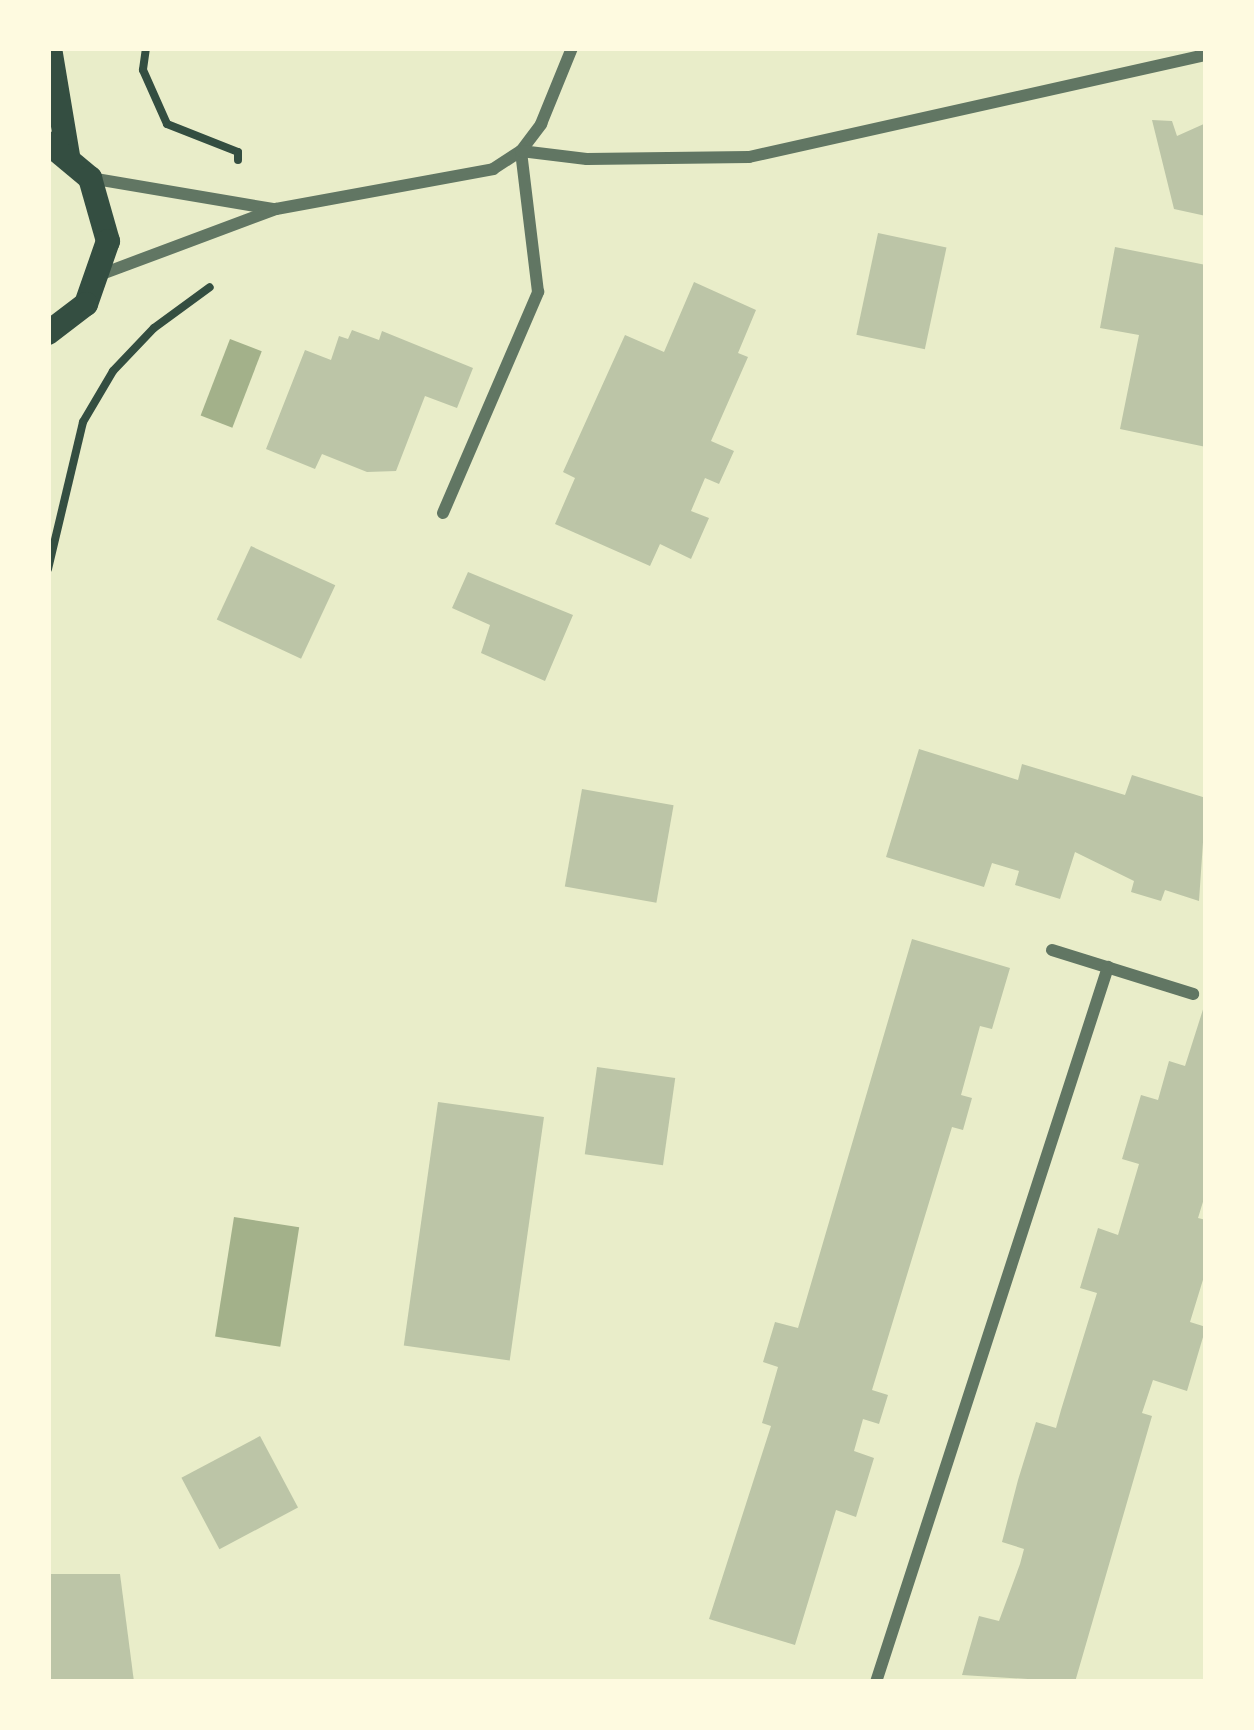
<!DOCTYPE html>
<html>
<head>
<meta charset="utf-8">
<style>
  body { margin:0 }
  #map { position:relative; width:1254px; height:1730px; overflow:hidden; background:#e9edc9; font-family:"Sofia Sans Condensed",sans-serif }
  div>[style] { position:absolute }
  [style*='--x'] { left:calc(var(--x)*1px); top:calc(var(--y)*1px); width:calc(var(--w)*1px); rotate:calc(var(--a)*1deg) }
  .water>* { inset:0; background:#a3b18a; transform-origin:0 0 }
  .building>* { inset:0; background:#bcc5a7; transform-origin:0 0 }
  .path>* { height:8px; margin:-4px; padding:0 4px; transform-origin:4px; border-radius:4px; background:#344e41 }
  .minor>* { height:12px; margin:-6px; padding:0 6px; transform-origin:6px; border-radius:6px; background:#617663 }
  .secondary>* { height:24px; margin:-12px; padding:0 12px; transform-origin:12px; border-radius:12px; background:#344e41 }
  span { translate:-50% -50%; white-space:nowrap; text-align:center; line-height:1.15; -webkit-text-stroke:12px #fefae0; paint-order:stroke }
  .frame { position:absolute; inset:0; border:51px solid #fefae0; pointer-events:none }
</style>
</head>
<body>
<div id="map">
  <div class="water">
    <i style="left:230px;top:339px;width:34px;height:82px;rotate:21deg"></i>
    <i style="left:234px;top:1217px;width:66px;height:121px;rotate:9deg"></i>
  </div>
  <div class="building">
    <i style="clip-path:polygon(1152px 120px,1172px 121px,1177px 136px,1206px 123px,1206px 216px,1174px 209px)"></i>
    <i style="left:878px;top:233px;width:70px;height:104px;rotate:12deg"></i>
    <i style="clip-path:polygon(1115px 247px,1206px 265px,1206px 447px,1120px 429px,1139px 335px,1100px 328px)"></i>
    <i style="clip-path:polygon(694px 282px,756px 310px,738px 353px,748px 357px,711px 441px,734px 451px,719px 484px,705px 478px,691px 511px,709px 518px,691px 559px,660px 544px,650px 566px,555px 524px,575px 478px,563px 472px,625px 335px,664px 352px)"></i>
    <i style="clip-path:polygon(352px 330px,379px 340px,382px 331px,473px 368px,457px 408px,425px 396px,396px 471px,367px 472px,322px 454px,315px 469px,266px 449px,305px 350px,331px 360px,339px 336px,348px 339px)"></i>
    <i style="left:251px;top:546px;width:93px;height:81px;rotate:25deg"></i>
    <i style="clip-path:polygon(468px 572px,573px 615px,545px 681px,481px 653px,490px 625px,452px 608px)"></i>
    <i style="clip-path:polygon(919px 749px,1018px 780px,1022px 764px,1125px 795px,1132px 775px,1206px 798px,1199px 901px,1165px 890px,1161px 901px,1131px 892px,1134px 881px,1075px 852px,1060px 899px,1015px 885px,1019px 871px,992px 863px,984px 887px,886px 857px)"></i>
    <i style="left:582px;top:789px;width:93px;height:99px;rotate:10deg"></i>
    <i style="clip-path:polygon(912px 939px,1010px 968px,992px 1029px,980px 1026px,961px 1095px,972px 1098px,963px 1130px,952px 1127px,872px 1390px,888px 1395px,879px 1424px,863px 1419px,854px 1451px,874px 1458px,856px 1517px,836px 1510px,795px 1645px,709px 1619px,771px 1426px,762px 1423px,778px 1367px,763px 1362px,775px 1322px,798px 1328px)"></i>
    <i style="clip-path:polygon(1206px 1000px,1206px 1192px,1198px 1218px,1206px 1220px,1206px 1270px,1190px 1322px,1206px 1327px,1187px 1391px,1153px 1380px,1142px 1413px,1152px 1416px,1075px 1682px,962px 1675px,979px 1616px,999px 1621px,1020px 1564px,1024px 1549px,1002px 1542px,1018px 1480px,1036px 1422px,1056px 1428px,1061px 1410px,1097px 1293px,1080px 1288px,1098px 1228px,1118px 1235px,1139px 1164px,1122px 1159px,1141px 1095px,1158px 1100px,1169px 1061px,1185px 1066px)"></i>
    <i style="left:597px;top:1067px;width:79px;height:88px;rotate:8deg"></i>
    <i style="left:438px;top:1102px;width:107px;height:246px;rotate:8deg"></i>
    <i style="left:260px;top:1436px;width:81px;height:89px;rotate:62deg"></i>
    <i style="clip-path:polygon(48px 1574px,120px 1574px,134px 1682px,48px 1682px)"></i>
  </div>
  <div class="path">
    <i style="--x:146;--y:48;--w:22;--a:98"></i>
    <i style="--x:143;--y:70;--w:59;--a:66"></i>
    <i style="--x:167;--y:124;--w:76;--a:21.5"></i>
    <i style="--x:238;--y:152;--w:8;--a:90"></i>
    <i style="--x:48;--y:569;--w:151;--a:-76.6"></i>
    <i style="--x:83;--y:422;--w:59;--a:-59.5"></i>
    <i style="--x:113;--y:371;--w:59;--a:-46.4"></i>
    <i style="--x:154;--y:328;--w:69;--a:-36.2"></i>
  </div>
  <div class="minor">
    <i style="--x:90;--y:178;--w:187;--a:9.6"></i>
    <i style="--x:102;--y:274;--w:186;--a:-20.5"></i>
    <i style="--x:276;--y:209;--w:221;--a:-10.4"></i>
    <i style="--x:493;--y:169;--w:33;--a:-33"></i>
    <i style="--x:521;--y:151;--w:34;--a:-53"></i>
    <i style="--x:541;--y:124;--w:82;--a:-67.8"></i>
    <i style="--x:443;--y:513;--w:241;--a:-66.7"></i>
    <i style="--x:538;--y:292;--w:142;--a:-96.9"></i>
    <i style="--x:521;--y:151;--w:66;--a:6.9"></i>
    <i style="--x:587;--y:159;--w:162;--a:-0.7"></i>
    <i style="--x:749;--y:157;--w:468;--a:-12.6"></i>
    <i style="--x:1052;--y:950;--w:148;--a:17.3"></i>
    <i style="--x:876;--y:1682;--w:752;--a:-72.02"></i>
  </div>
  <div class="secondary">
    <i style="--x:50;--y:48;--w:109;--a:80.5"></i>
    <i style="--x:48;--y:143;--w:55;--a:39.8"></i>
    <i style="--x:90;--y:178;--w:66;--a:74.1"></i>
    <i style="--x:108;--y:241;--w:67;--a:109.2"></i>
    <i style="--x:86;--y:304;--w:48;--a:142.7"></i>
  </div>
  <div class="frame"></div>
</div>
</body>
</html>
